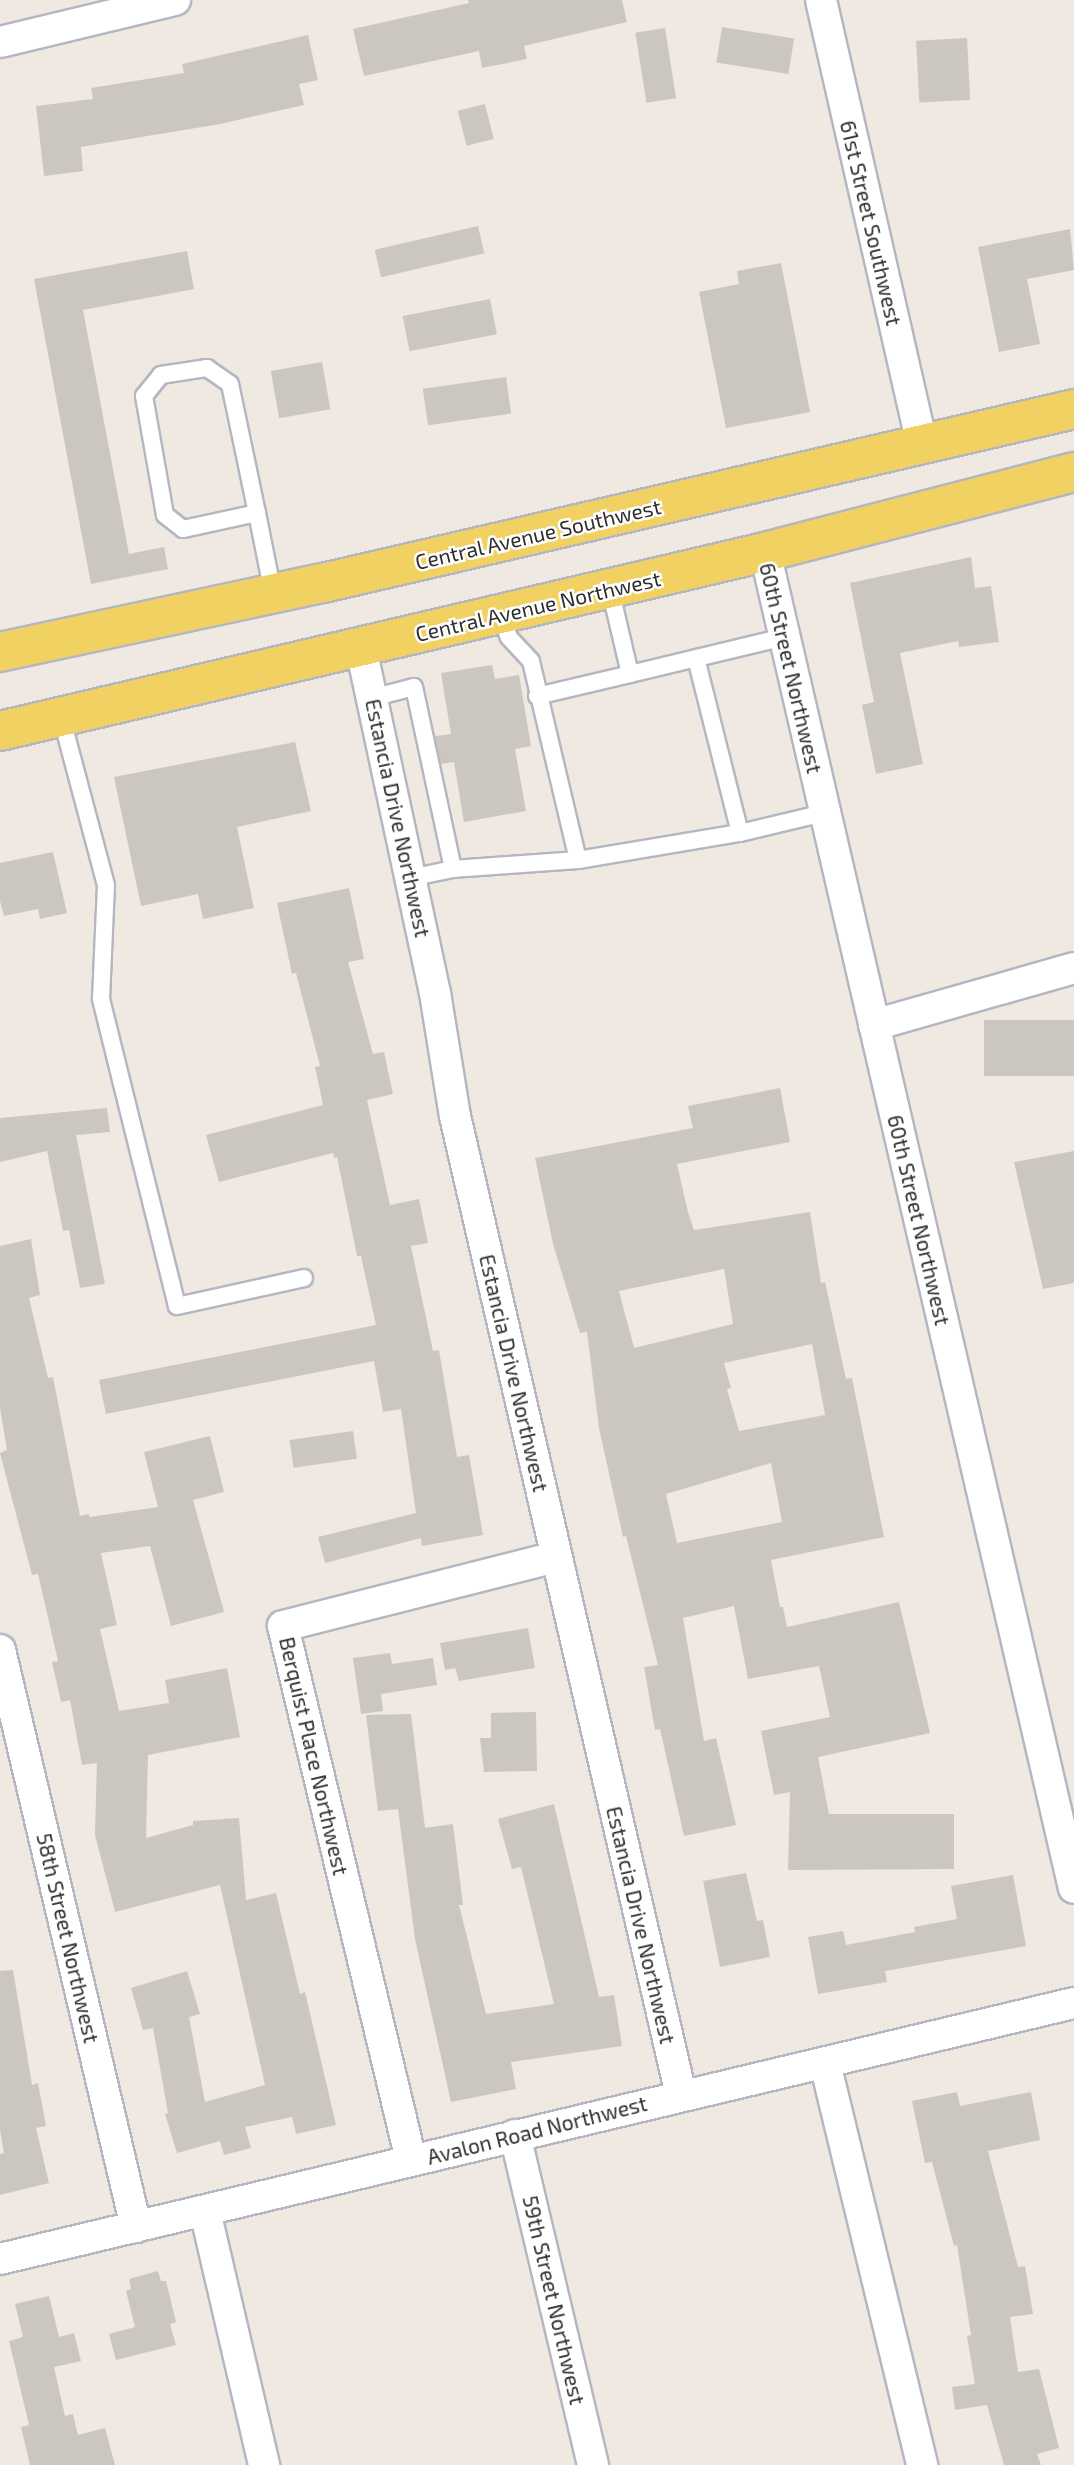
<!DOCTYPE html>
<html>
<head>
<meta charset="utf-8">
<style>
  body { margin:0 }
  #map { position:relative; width:1074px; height:2465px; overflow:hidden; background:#efe9e1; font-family:"Exo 2",sans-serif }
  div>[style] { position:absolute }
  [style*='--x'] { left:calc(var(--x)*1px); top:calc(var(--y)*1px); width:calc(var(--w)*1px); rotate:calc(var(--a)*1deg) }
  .building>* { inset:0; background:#cbc7bf; transform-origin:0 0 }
  .roads { filter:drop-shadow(2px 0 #b4b7c1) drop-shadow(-2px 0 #b4b7c1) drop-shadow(0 2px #b4b7c1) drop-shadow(0 -2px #b4b7c1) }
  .service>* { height:16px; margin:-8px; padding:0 8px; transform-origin:8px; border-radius:8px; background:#fff }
  .minor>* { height:30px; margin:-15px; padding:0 15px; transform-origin:15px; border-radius:15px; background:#fff }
  .primary>* { height:38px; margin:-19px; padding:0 19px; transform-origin:19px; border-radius:19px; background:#f2d163 }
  span { translate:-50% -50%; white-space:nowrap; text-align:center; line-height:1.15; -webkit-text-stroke:5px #fff; paint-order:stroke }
  .street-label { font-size:21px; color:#2e2e2e }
</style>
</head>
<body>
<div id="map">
  <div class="building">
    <i style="clip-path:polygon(468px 0,622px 0,627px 22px,524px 46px,527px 59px,482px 68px,479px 51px,364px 76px,353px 29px,469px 3px)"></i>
    <i style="left:722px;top:27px;width:73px;height:36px;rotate:9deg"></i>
    <i style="left:665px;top:28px;width:71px;height:30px;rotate:81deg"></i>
    <i style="clip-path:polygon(308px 35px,318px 80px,299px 84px,304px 105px,220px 124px,81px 147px,83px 171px,44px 176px,36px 106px,93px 99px,91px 88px,184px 73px,182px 64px)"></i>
    <i style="left:967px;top:38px;width:62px;height:51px;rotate:87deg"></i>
    <i style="left:485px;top:104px;width:36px;height:28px;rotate:76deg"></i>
    <i style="left:478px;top:226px;width:28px;height:106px;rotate:77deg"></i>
    <i style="clip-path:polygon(1070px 229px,1074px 270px,1027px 279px,1040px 344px,999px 352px,978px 247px)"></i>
    <i style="clip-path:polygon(187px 251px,194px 289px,83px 310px,129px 554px,164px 547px,168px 569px,91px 584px,34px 279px)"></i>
    <i style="clip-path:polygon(781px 263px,810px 412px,726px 428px,699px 292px,739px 284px,737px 271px)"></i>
    <i style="left:490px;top:299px;width:36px;height:89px;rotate:79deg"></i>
    <i style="left:322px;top:362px;width:48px;height:52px;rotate:80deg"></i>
    <i style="left:506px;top:377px;width:37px;height:84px;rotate:82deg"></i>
    <i style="clip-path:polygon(971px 557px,975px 588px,991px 586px,999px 642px,959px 647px,958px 641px,900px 653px,923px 764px,876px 774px,862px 705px,874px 702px,850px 583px)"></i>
    <i style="clip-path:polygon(492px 665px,495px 679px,519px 675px,531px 746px,515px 749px,526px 811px,464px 822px,454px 762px,441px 764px,435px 736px,451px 734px,441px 673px)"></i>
    <i style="clip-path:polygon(295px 742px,311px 811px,237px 827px,254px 908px,203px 919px,198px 894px,141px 906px,114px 777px)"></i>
    <i style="clip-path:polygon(53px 852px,67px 913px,40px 919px,38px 909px,4px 916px,0 901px,0 863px)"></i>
    <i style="clip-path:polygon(349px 888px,364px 959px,348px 962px,373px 1054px,384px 1052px,393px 1094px,367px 1100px,390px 1205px,419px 1199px,428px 1243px,411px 1246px,433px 1351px,439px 1350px,457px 1457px,469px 1455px,483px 1535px,422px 1546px,421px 1538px,325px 1563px,318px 1537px,416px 1513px,401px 1409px,383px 1412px,374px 1361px,106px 1414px,99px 1380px,376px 1325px,361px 1256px,357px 1256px,337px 1157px,334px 1158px,333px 1153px,219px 1182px,206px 1135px,323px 1105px,315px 1067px,320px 1066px,296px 973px,292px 974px,277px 903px)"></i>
    <i style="left:1074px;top:1020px;width:56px;height:90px;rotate:90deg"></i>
    <i style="clip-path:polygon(evenodd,780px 1088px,790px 1142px,677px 1164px,688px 1212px,694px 1230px,810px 1212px,821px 1283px,825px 1282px,846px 1379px,852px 1378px,884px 1537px,771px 1560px,780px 1607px,783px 1607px,787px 1627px,899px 1602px,930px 1733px,818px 1757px,829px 1814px,954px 1814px,954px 1869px,788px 1870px,790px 1792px,774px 1795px,761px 1731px,830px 1717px,819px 1666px,748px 1679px,734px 1606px,683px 1618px,704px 1741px,716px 1738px,736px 1825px,684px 1836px,660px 1729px,655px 1730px,644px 1667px,658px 1665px,626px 1536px,623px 1537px,599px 1428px,587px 1332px,580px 1333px,553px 1244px,535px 1158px,693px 1128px,688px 1106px,780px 1088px,724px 1269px,733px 1324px,634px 1348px,619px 1291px,724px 1269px,780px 1088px,812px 1344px,825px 1415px,739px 1431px,727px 1389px,731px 1388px,724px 1363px,812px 1344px,780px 1088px,771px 1463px,782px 1522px,677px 1543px,666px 1494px,771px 1463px)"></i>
    <i style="clip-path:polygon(107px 1108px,110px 1132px,76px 1135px,105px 1284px,80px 1288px,69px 1230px,63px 1231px,47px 1151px,0 1162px,0 1118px)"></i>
    <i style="clip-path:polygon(1074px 1151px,1074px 1283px,1043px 1289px,1014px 1162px)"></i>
    <i style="clip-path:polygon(31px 1239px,40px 1295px,29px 1298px,48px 1378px,53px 1377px,80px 1516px,89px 1514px,90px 1517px,158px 1507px,144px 1452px,210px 1436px,224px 1492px,193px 1500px,224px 1612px,171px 1626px,150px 1546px,101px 1553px,117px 1625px,100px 1629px,119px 1711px,169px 1703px,165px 1680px,227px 1668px,240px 1737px,148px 1755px,146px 1838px,193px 1825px,193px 1821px,239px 1818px,246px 1900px,276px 1893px,300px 1994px,305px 1992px,336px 2125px,296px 2134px,292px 2117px,245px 2127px,251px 2148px,224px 2155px,220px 2141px,177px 2153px,165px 2114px,168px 2113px,153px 2028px,143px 2030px,131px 1988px,187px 1971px,200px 2014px,189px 2017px,205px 2102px,265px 2085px,220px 1885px,115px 1912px,95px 1835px,97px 1763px,82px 1765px,70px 1700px,61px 1702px,52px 1662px,58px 1661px,38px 1574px,32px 1575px,0 1453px,7px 1450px,0 1408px,0 1246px)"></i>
    <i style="left:353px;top:1431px;width:28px;height:64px;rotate:82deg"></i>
    <i style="clip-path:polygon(528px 1628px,535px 1668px,459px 1681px,455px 1668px,445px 1670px,440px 1643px)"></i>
    <i style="clip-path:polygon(390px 1653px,392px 1664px,433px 1658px,437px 1685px,381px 1694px,383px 1711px,361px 1714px,353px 1658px)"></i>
    <i style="clip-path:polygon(536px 1712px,537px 1771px,484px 1772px,480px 1738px,491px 1738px,491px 1713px)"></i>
    <i style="clip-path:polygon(411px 1714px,425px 1828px,453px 1824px,463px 1905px,459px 1905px,486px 2014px,554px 2004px,521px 1867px,512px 1869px,498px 1819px,554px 1804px,599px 1997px,614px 1995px,622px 2046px,511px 2062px,516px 2089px,451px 2102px,415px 1939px,398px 1809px,378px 1811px,366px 1715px)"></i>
    <i style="clip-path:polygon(746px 1873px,757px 1921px,763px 1920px,770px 1957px,720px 1967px,703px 1881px)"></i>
    <i style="clip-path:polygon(1013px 1875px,1026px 1946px,885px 1971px,887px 1982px,818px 1994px,808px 1937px,843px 1931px,846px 1945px,915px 1932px,914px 1927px,957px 1919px,951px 1886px)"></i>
    <i style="clip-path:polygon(13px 1970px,32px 2085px,38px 2083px,46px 2126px,36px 2128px,49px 2183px,0 2195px,0 2154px,4px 2153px,0 2130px,0 1971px)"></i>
    <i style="clip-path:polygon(957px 2092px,960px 2106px,1031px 2092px,1040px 2140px,988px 2151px,1018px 2267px,1025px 2266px,1033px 2314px,1010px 2317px,1018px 2372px,1039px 2369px,1059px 2448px,1037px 2454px,1041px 2465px,1004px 2465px,987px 2405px,955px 2410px,952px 2387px,975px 2384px,967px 2336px,971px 2335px,957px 2245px,954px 2246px,932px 2162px,925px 2163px,912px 2101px)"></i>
    <i style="clip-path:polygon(158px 2271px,161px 2281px,166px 2281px,176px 2322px,170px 2324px,176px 2345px,116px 2360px,109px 2334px,135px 2327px,126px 2291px,131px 2289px,129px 2279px)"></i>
    <i style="clip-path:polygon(49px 2296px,59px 2337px,74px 2333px,81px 2361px,54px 2367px,65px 2416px,73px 2414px,78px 2435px,105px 2428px,115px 2465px,30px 2465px,21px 2427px,29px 2425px,9px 2341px,23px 2337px,15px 2304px)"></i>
  </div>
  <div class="roads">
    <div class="service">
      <i style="--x:257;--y:513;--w:76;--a:167.8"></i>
      <i style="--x:183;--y:529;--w:23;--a:-142"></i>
      <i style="--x:165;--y:515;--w:121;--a:-100"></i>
      <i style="--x:144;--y:396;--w:27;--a:-51"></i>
      <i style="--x:161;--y:375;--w:47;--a:-8.7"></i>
      <i style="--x:207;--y:368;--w:28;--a:35"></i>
      <i style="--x:230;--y:384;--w:132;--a:78.2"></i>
      <i style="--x:257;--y:513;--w:82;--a:78.7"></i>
      <i style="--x:696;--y:658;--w:180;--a:75.9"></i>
      <i style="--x:740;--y:833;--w:86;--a:-13.4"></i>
      <i style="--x:630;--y:674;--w:158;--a:-13.5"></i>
      <i style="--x:537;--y:696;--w:96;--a:-13.3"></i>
      <i style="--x:630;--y:674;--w:87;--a:-103.2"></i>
      <i style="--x:372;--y:698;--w:43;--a:-14.7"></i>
      <i style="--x:414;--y:687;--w:186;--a:77.9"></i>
      <i style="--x:61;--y:716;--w:175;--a:75.1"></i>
      <i style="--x:106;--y:885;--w:114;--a:92.5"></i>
      <i style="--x:101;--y:999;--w:316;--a:76.1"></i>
      <i style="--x:177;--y:1306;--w:130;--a:-12.4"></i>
      <i style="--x:578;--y:860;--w:164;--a:-9.5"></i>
      <i style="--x:410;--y:878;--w:44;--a:-11.8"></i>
      <i style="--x:453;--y:869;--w:125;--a:-4.1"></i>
      <i style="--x:578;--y:860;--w:204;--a:-103.3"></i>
      <i style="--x:531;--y:661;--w:33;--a:-133"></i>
      <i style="--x:509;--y:637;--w:24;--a:-114"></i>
    </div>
    <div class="minor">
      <i style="--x:821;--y:0;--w:456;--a:77.2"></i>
      <i style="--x:0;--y:42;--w:180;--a:-13.5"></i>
      <i style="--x:765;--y:552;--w:1371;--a:76.98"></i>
      <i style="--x:361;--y:648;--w:353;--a:77.9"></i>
      <i style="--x:435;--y:993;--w:125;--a:80.8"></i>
      <i style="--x:455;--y:1116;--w:1005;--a:77"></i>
      <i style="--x:874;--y:1025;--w:208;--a:-15.9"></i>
      <i style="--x:0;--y:1650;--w:593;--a:76.74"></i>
      <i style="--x:825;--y:2063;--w:414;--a:76.4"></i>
      <i style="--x:515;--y:2135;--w:339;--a:76.7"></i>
      <i style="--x:411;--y:2160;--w:549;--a:-103.48"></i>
      <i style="--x:283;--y:1626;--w:282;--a:-14.2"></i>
      <i style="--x:205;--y:2211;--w:261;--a:76.9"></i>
      <i style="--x:0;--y:2259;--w:1104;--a:-13.41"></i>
    </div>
    <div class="primary">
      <i style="--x:0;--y:652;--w:330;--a:-12.1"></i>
      <i style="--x:323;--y:583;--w:771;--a:-13.04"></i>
      <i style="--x:0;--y:731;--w:786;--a:-13.17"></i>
      <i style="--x:765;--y:552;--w:319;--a:-14.5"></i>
    </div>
  </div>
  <div class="street-label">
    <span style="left:871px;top:223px;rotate:77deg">61st Street Southwest</span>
    <span style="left:538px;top:534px;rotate:-13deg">Central Avenue Southwest</span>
    <span style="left:538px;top:606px;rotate:-13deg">Central Avenue Northwest</span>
    <span style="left:791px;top:668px;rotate:77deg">60th Street Northwest</span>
    <span style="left:398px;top:818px;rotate:78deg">Estancia Drive Northwest</span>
    <span style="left:919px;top:1220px;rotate:77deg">60th Street Northwest</span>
    <span style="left:514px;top:1373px;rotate:77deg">Estancia Drive Northwest</span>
    <span style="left:314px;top:1756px;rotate:77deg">Berquist Place Northwest</span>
    <span style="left:641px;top:1925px;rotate:77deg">Estancia Drive Northwest</span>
    <span style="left:68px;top:1938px;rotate:77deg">58th Street Northwest</span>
    <span style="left:537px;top:2130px;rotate:-14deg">Avalon Road Northwest</span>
    <span style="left:554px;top:2300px;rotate:77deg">59th Street Northwest</span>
  </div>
</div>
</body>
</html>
